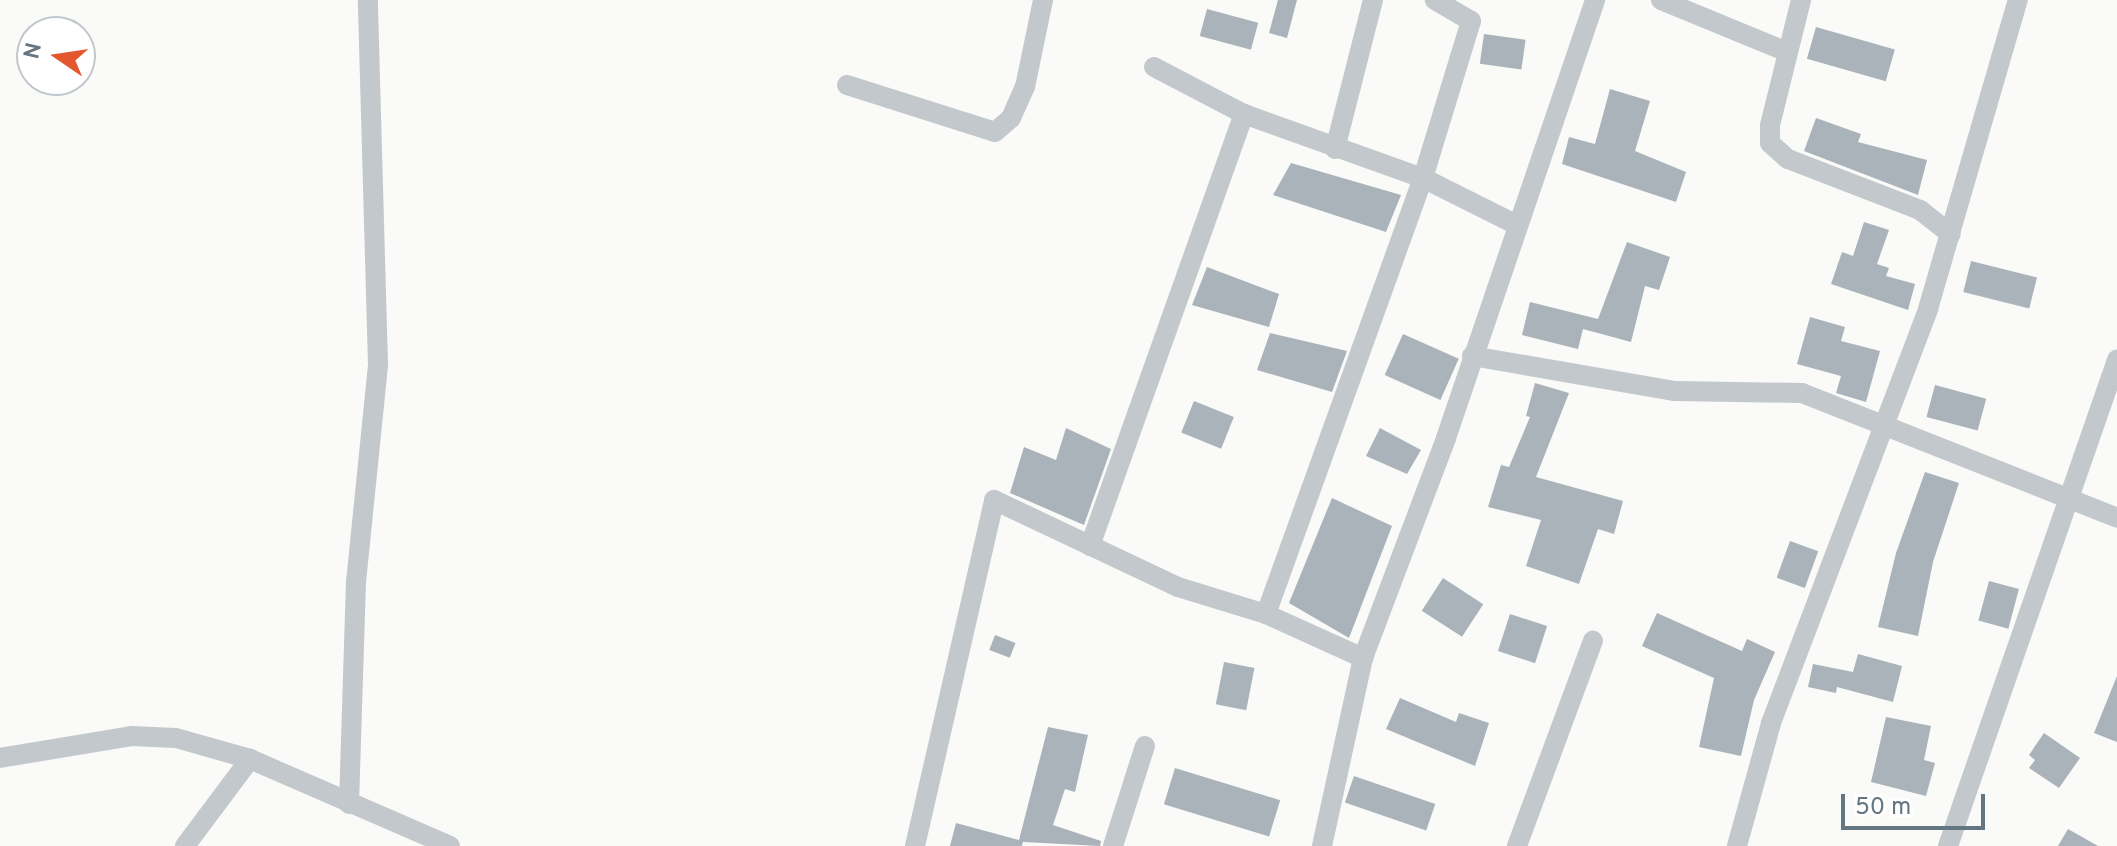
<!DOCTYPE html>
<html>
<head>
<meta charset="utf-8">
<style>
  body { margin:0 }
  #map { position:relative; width:2117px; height:846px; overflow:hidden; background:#fafaf8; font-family:Overpass,sans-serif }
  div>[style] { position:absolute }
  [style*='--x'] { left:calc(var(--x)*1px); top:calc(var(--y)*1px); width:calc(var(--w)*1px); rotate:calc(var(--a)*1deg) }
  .building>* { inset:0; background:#aab3b9; transform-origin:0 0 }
  .minor>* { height:20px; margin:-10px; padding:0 10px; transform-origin:10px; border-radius:10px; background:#c3c8cc }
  span { translate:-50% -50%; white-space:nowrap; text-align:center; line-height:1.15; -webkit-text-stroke:8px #fff; paint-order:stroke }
  .north { position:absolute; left:16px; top:16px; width:80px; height:80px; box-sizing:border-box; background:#fff; border:2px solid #c1c8cd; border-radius:50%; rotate:283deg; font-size:22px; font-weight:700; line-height:32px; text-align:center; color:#657683 }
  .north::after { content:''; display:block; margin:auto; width:28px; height:36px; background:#e4572e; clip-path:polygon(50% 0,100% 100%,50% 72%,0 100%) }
  .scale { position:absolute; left:1841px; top:794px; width:144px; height:36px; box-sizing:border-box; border:4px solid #657683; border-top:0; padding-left:10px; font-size:24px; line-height:28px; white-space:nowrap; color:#657683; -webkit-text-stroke:6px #fff; paint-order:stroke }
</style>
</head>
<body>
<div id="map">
  <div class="building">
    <i style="clip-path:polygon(1278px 0,1297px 0,1287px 38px,1269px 33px)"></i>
    <i style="left:1207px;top:9px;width:53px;height:28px;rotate:15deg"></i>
    <i style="left:1816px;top:27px;width:82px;height:33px;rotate:16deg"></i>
    <i style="left:1484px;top:34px;width:42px;height:30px;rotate:8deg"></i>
    <i style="clip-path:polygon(1610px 89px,1650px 101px,1635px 151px,1686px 172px,1676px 202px,1562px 164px,1569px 137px,1595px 144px)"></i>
    <i style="clip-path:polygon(1816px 118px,1861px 134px,1858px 142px,1927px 160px,1918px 195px,1804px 151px)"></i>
    <i style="clip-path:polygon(1291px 163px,1401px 195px,1386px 232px,1273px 195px)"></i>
    <i style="clip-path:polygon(1864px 222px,1889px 230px,1877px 264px,1889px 268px,1886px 276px,1915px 284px,1908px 310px,1831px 284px,1842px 252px,1853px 256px)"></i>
    <i style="clip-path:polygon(1627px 242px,1670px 257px,1659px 290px,1645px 286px,1631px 342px,1583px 329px,1578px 349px,1522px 335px,1530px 302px,1598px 319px)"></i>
    <i style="left:1971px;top:261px;width:68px;height:32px;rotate:14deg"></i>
    <i style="clip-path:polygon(1207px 267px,1279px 294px,1269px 327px,1192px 305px)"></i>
    <i style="clip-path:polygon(1810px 317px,1845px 327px,1841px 341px,1880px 351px,1866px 402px,1836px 393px,1841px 376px,1797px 364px)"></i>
    <i style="clip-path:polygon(1270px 333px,1347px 351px,1332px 392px,1257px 370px)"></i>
    <i style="left:1403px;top:334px;width:61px;height:45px;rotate:24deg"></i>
    <i style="clip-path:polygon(1535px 383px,1569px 393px,1536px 477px,1623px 501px,1614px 534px,1598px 529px,1579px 584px,1526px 566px,1541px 520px,1488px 507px,1501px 465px,1509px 467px,1530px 417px,1526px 416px)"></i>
    <i style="left:1935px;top:385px;width:53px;height:33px;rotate:15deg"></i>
    <i style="left:1194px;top:401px;width:43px;height:34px;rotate:22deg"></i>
    <i style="clip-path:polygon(1066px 428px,1111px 449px,1084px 525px,1010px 493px,1024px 447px,1056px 460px)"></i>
    <i style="clip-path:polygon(1380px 428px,1421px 450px,1407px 474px,1366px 456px)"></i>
    <i style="clip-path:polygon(1925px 472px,1959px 483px,1933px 562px,1918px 636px,1878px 627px,1896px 553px)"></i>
    <i style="clip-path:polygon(1332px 498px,1392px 526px,1349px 638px,1289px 603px)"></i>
    <i style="left:1790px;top:541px;width:30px;height:39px;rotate:20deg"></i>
    <i style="left:1443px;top:578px;width:48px;height:39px;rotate:33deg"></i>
    <i style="left:1989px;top:581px;width:31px;height:41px;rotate:15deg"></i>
    <i style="clip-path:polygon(1657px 613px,1742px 651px,1747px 639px,1775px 652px,1754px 700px,1741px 756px,1699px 747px,1714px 678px,1642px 646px)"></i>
    <i style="left:1510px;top:614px;width:39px;height:39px;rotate:18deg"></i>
    <i style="left:995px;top:635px;width:22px;height:16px;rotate:21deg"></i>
    <i style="clip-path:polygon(1858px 654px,1902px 666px,1893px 702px,1837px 687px,1836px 693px,1808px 687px,1813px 664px,1853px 672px)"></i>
    <i style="left:1224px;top:662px;width:31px;height:43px;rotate:11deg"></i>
    <i style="clip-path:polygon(2117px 676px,2117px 742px,2094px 733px)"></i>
    <i style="clip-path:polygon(1400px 698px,1456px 722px,1459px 713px,1489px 723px,1475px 766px,1386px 729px)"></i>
    <i style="clip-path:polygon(1886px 717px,1931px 726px,1924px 760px,1935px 763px,1926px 796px,1871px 782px)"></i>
    <i style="clip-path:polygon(1048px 727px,1088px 735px,1075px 792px,1065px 789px,1053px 825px,1101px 841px,1100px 846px,1023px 842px,1022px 846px,950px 846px,956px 823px,1019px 840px)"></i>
    <i style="clip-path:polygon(2044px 733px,2080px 758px,2059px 788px,2029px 768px,2035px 760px,2029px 755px)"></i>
    <i style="left:1175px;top:768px;width:110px;height:38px;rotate:17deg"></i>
    <i style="left:1354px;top:776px;width:86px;height:28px;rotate:19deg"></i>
    <i style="clip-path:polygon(2068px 829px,2098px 846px,2058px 846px)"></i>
  </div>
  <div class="minor">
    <i style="--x:1661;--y:0;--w:136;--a:22.4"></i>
    <i style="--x:1801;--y:0;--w:129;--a:103.9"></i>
    <i style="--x:1770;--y:125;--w:18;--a:90"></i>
    <i style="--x:1770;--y:143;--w:24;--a:42"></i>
    <i style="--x:1788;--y:159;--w:142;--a:21.1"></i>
    <i style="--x:1920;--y:210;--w:39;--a:38"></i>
    <i style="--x:1154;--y:67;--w:102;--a:27.6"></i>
    <i style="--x:847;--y:85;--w:155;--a:17.6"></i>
    <i style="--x:995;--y:132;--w:21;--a:-41"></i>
    <i style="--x:1011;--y:118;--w:34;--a:-66"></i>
    <i style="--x:1025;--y:87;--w:89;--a:-78.3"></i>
    <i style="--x:1335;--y:149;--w:154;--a:-75.7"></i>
    <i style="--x:1472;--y:356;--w:206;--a:9.8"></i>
    <i style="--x:1675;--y:391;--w:127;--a:0.9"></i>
    <i style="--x:1802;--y:393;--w:339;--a:21.6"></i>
    <i style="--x:1090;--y:546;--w:459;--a:-70.4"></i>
    <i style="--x:1244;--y:114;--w:190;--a:19.7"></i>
    <i style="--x:1423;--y:178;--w:105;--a:26.6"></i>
    <i style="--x:1266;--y:614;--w:463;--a:-70.2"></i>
    <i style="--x:1423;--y:178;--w:164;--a:-73"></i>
    <i style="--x:1471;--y:21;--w:42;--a:-149.7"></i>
    <i style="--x:0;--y:758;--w:133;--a:-9.5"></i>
    <i style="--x:131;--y:736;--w:45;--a:2.5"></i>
    <i style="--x:176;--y:738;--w:77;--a:15.8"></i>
    <i style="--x:250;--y:759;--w:218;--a:23.5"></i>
    <i style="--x:349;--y:804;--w:222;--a:-88.2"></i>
    <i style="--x:356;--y:582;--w:218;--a:-84.2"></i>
    <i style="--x:378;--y:365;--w:365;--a:-91.6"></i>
    <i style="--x:185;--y:846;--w:109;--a:-53.2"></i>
    <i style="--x:915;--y:846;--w:355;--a:-77.1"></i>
    <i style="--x:994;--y:500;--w:204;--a:25.3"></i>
    <i style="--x:1178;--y:587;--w:92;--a:17.1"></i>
    <i style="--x:1266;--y:614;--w:107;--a:24.4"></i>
    <i style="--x:1113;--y:846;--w:105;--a:-72.3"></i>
    <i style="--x:1322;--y:846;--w:192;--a:-77.7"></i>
    <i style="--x:1363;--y:658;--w:235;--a:-69.3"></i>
    <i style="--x:1446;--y:438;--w:463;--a:-71.2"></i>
    <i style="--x:1517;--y:846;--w:219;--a:-69.7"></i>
    <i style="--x:1737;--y:846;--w:128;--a:-74.5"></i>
    <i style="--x:1771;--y:723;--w:443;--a:-69.2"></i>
    <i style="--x:1928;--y:309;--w:322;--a:-73.8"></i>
    <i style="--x:1948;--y:846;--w:515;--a:-70.83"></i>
  </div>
  <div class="north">N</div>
  <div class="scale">50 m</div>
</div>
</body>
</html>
